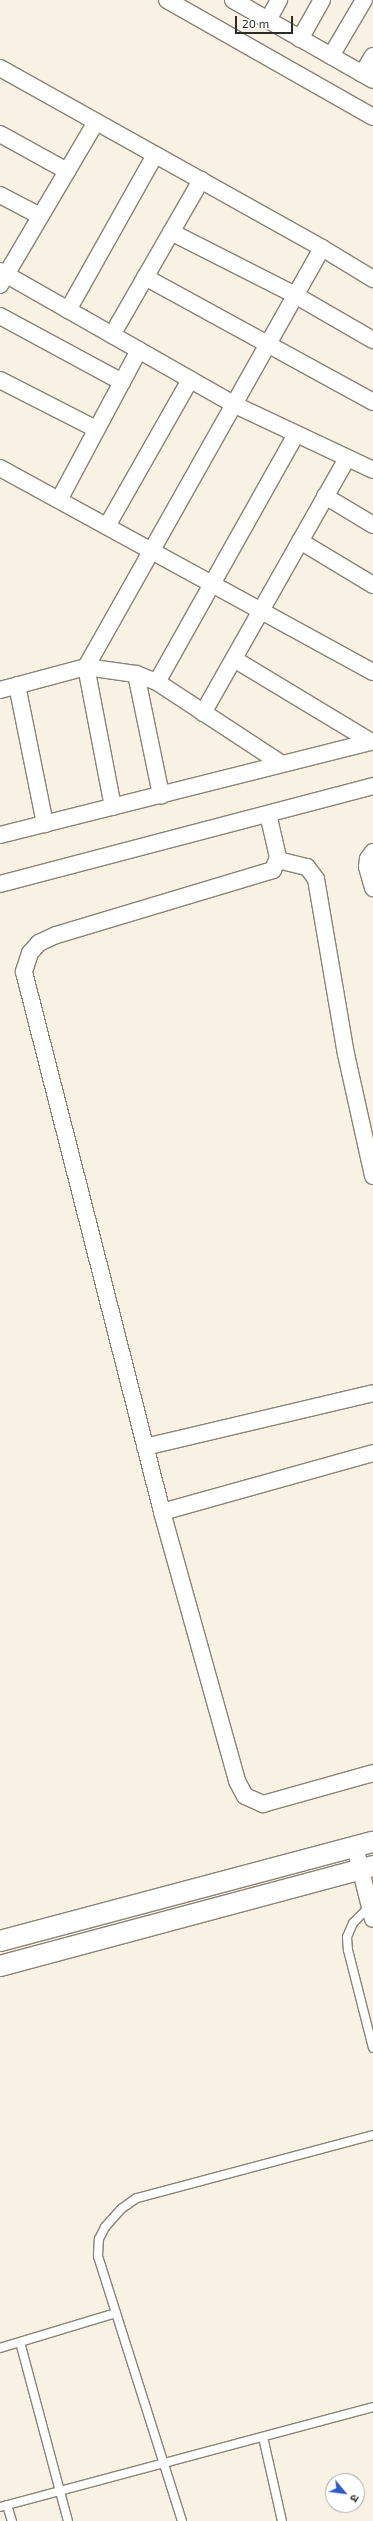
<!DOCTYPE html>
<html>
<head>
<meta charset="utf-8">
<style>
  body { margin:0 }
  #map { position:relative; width:373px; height:2521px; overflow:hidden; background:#f7f2e3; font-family:"Exo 2","Noto Sans Devanagari",sans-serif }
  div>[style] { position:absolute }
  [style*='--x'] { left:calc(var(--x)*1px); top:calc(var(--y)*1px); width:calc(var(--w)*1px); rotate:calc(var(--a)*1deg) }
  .roads { filter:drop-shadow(1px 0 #898476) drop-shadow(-1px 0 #898476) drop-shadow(0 1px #898476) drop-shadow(0 -1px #898476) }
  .service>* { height:8px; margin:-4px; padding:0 4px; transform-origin:4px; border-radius:4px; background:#fff }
  .minor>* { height:16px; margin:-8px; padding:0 8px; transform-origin:8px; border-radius:8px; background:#fff }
  .tertiary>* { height:20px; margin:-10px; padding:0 10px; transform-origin:10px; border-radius:10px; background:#fff }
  span { translate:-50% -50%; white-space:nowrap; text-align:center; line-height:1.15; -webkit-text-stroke:3px #fff; paint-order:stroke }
  .north { position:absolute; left:325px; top:2473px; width:40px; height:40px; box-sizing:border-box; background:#fff; border:1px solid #abaaa8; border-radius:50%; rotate:119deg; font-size:11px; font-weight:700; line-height:16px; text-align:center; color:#2d2b25 }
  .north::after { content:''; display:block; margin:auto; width:14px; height:18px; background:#3059c8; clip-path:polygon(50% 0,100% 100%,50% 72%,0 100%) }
  .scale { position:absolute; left:235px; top:16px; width:58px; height:18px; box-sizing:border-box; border:2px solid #2d2b25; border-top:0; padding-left:5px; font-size:12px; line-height:14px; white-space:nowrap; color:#2d2b25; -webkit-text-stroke:3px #fff; paint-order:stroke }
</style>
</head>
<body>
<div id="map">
  <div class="roads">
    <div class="service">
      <i style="--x:370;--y:1906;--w:24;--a:135"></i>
      <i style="--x:353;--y:1923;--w:15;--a:113"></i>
      <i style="--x:347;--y:1937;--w:13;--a:86"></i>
      <i style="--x:348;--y:1950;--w:101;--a:75.7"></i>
      <i style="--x:20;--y:2342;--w:185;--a:75"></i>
      <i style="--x:0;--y:2348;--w:121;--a:-16.8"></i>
      <i style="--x:263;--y:2437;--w:86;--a:77.3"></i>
      <i style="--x:7;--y:2505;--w:17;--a:73"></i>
      <i style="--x:0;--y:2507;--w:386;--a:-15"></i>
      <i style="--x:182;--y:2521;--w:278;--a:-107.6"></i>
      <i style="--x:98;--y:2256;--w:17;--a:-87"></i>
      <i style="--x:99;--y:2239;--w:13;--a:-63"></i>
      <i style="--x:105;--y:2227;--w:24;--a:-48"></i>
      <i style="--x:121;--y:2209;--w:19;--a:-35"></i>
      <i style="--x:137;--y:2198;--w:244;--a:-14.9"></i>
    </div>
    <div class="minor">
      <i style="--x:167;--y:0;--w:237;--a:29.6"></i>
      <i style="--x:233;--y:0;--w:161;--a:29.7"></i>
      <i style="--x:268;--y:20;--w:23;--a:-61"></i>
      <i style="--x:300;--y:39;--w:45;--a:-60.6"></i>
      <i style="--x:331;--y:56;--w:65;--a:-59.5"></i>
      <i style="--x:0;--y:68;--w:369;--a:29.2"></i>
      <i style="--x:322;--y:248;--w:60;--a:31.3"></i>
      <i style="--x:362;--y:74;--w:21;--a:-59"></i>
      <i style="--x:0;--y:134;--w:77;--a:28.9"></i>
      <i style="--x:0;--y:195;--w:45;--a:27.7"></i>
      <i style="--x:171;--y:232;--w:139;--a:26.9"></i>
      <i style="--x:295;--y:295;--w:90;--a:30"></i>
      <i style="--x:0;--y:271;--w:268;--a:29.7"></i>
      <i style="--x:233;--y:404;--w:155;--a:25.2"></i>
      <i style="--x:145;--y:277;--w:260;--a:28.7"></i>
      <i style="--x:0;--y:285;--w:189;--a:-59.5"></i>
      <i style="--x:68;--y:310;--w:178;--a:-60.7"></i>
      <i style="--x:0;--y:316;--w:139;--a:28.4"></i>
      <i style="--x:112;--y:335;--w:179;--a:-60.1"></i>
      <i style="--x:0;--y:380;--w:108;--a:27"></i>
      <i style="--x:0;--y:468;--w:425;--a:28.7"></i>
      <i style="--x:325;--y:496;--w:56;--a:31.1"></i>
      <i style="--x:59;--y:500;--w:170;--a:-61.9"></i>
      <i style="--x:107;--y:526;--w:168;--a:-60.4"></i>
      <i style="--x:300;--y:541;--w:85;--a:31.1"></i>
      <i style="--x:234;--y:659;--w:159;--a:31.1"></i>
      <i style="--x:136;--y:674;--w:124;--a:78.3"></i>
      <i style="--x:157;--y:682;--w:284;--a:-60.7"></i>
      <i style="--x:17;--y:685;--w:142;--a:78.6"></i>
      <i style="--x:0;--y:690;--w:89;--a:-15"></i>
      <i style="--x:86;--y:667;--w:50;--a:8"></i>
      <i style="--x:136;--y:674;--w:22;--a:21"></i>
      <i style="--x:157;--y:682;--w:149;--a:33.3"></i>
      <i style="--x:203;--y:713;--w:293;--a:-60.5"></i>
      <i style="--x:113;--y:807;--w:143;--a:-100.9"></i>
      <i style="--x:86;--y:667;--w:481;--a:-60.6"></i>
      <i style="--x:268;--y:814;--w:44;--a:76.9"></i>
      <i style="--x:278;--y:857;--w:14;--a:111"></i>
      <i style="--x:273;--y:870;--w:227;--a:163.3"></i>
      <i style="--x:56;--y:935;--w:19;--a:155"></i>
      <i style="--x:39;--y:943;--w:13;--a:132"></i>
      <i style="--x:30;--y:953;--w:20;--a:108"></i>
      <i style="--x:24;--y:972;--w:557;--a:75.66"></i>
      <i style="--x:162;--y:1512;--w:279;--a:74.4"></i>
      <i style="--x:237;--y:1781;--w:17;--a:62"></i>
      <i style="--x:245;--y:1796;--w:20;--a:24"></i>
      <i style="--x:263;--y:1804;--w:114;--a:-15.7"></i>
      <i style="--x:0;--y:835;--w:385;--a:-14.1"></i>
      <i style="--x:373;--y:852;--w:9;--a:126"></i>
      <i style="--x:368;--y:859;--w:8;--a:97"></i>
      <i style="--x:367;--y:867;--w:22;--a:74"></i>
      <i style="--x:278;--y:860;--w:30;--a:14"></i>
      <i style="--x:307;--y:867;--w:15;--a:53"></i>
      <i style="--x:316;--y:879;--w:178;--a:80.3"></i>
      <i style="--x:346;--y:1054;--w:125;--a:77.5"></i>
      <i style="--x:0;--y:884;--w:386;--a:-14.7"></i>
      <i style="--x:145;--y:1447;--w:234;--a:-13.3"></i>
      <i style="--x:162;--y:1512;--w:219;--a:-15.6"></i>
      <i style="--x:355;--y:1847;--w:74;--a:76"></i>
    </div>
    <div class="tertiary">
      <i style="--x:0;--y:1941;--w:386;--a:-14.9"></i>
      <i style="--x:0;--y:1966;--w:386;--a:-15"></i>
    </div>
  </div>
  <div class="north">उ</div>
  <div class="scale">20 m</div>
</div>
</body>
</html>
